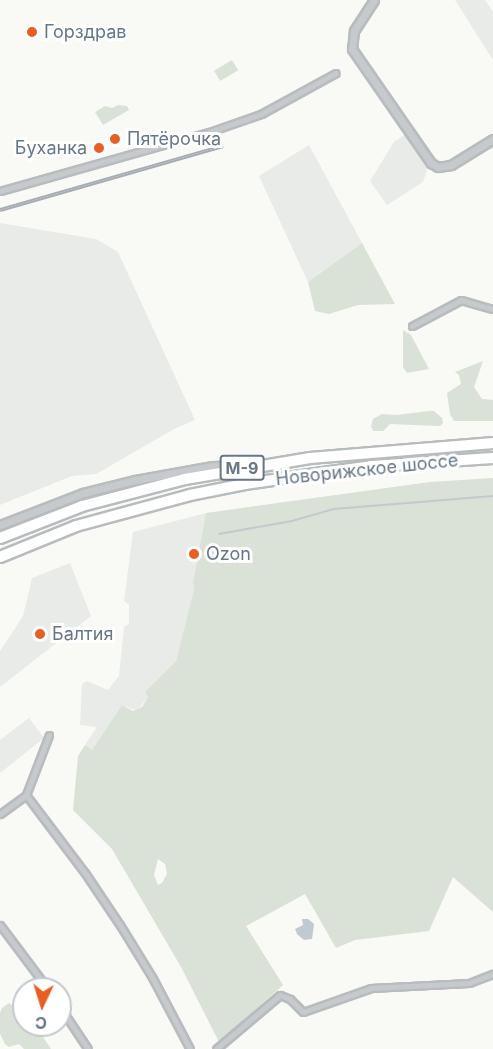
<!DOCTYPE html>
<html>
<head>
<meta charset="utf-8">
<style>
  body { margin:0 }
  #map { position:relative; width:493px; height:1049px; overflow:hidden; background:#f9f9f6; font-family:Inter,sans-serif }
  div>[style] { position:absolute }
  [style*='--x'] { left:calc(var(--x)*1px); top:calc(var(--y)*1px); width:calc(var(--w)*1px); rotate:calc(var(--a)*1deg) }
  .built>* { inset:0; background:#e9ebe9 }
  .green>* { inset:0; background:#dae1d7; transform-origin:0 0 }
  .water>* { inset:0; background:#c1cad0 }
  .stream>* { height:1.5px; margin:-0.75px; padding:0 0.75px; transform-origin:0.75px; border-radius:0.75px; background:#c1cad0 }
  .roads { filter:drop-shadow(2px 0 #b8bcbf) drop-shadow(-2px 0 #b8bcbf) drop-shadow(0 2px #b8bcbf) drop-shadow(0 -2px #b8bcbf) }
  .minor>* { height:5px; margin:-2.5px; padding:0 2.5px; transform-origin:2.5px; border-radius:2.5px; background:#c6cacd }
  .tertiary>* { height:7px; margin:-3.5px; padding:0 3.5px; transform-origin:3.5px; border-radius:3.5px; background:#c6cacd }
  .motorway>* { height:10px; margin:-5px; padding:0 5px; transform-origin:5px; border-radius:5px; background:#fff }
  .rail>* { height:4px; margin-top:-2px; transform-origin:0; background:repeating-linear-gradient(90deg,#fff 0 4.5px,#a6acb2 0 9px); box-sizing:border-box; border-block:2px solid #a6acb2 }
  .dots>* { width:16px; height:16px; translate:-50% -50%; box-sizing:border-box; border:3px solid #fff; border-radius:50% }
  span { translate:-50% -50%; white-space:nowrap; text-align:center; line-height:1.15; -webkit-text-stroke:6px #fff; paint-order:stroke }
  .shield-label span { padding:2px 4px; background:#fff; border:2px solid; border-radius:4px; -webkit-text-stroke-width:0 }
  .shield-label { font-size:16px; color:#678; font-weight:700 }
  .poi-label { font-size:18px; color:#678 }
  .left { translate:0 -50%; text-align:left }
  .right { translate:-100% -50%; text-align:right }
  .street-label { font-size:18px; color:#678 }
  .north { position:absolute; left:12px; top:977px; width:60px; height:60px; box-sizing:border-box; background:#fff; border:2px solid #c2c9cf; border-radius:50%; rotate:184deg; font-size:16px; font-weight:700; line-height:24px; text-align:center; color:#678 }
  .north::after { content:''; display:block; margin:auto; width:21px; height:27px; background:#ea5e24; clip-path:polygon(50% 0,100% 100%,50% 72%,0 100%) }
</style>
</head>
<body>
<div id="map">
  <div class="built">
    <i style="clip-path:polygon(455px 0,485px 0,493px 12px,493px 60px)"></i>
    <i style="clip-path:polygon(406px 134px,428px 167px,423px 182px,387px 205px,370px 181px,394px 142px)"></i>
    <i style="clip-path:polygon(309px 145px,362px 243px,308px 282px,259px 176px)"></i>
    <i style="clip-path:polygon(0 223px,96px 239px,118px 252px,195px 420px,176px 428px,96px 474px,72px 476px,0 505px)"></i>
    <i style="clip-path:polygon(206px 513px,193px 582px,194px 589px,176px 661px,145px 692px,148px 697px,137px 711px,122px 705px,92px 750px,85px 745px,97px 727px,80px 725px,82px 684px,87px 681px,108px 690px,119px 676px,124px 627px,129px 624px,129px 605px,124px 601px,133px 532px)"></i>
    <i style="clip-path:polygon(70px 563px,91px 616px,0 687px,0 651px,23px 616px,32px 578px)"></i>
    <i style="clip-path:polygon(29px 718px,44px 738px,0 773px,0 740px)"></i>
  </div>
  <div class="green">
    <i style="left:232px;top:60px;width:12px;height:21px;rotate:59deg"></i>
    <i style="clip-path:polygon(118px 105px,127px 106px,129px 110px,103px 125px,95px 112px,105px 106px,112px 108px)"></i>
    <i style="clip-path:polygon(362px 243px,395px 304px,358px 305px,329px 314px,315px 311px,308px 282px)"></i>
    <i style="clip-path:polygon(403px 330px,411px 335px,429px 369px,407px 373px,403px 367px)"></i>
    <i style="clip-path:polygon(483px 361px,474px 387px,482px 399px,493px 400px,493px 421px,454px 421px,450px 414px,447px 393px,461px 384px,459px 375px,455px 372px)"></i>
    <i style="clip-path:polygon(429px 411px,434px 411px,442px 418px,443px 423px,440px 426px,390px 424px,383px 431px,373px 431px,371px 426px,373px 419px,382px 414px,397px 415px)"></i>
    <i style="clip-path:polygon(evenodd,493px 478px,493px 912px,453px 877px,429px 931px,355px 940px,336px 948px,305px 894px,246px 926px,283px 985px,219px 1042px,181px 967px,112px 849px,73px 810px,78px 756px,85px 745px,92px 750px,122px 705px,133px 711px,142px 707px,148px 697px,145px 692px,176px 661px,194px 589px,193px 582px,206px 513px,430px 482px,493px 478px,158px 859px,165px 864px,167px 874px,162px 883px,158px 885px,154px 875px,158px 859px)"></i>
    <i style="clip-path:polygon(9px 1003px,24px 1013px,24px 1025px,35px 1025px,51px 1049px,24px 1049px,19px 1044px,9px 1047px,5px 1044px,0 1034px,0 1013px,2px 1008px)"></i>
  </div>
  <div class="water">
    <i style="clip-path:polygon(302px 919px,308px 919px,314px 924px,312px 939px,304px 940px,297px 934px,295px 929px,303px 925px)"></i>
  </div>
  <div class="stream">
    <i style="--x:219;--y:534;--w:74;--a:-10.1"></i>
    <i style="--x:292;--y:521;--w:44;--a:-15.9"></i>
    <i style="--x:334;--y:509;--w:160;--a:-4.7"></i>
  </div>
  <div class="roads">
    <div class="minor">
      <i style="--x:0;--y:191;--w:223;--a:-15.8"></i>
      <i style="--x:215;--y:130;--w:49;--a:-19.2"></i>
      <i style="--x:261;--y:114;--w:85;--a:-28.7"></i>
      <i style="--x:412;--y:326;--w:55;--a:-28"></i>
      <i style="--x:461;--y:300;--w:33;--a:16"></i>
      <i style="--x:49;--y:735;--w:64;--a:111"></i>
      <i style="--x:26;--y:795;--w:98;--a:52.9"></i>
      <i style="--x:85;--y:873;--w:63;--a:56.1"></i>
      <i style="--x:120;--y:925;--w:61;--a:58.4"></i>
      <i style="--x:152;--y:977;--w:81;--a:62.2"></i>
      <i style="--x:0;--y:814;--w:32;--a:-36"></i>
      <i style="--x:0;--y:925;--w:80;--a:53.1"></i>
      <i style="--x:60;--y:1007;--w:50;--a:56.3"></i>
      <i style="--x:216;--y:1049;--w:84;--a:-40.2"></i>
      <i style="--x:280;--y:995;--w:11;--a:22"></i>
      <i style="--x:290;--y:999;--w:18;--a:45"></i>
      <i style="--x:303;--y:1012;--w:72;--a:-19.4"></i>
      <i style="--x:371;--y:988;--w:98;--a:-2.9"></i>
      <i style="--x:469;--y:983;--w:26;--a:-21"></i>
    </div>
    <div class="tertiary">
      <i style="--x:374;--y:0;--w:37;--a:123"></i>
      <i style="--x:354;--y:31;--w:18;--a:96"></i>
      <i style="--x:352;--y:49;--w:139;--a:55.3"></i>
      <i style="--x:431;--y:163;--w:8;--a:30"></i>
      <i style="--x:438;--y:167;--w:13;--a:-9"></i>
      <i style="--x:451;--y:165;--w:49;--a:-31.8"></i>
      <i style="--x:0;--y:525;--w:89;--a:-21.1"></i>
      <i style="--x:83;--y:493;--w:54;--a:-14"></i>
      <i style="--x:135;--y:480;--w:79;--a:-10.2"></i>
      <i style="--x:213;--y:466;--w:30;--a:-2"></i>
    </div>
    <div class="motorway">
      <i style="--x:0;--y:538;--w:88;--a:-21.3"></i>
      <i style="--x:82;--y:506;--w:106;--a:-14.7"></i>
      <i style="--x:185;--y:479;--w:127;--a:-9.5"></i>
      <i style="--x:310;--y:458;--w:184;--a:-4.7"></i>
      <i style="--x:0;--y:557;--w:82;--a:-22.2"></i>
      <i style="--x:76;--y:526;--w:118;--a:-15.2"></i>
      <i style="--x:190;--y:495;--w:56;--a:-11.3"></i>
      <i style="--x:245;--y:484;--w:127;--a:-8.1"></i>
      <i style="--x:371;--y:466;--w:122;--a:-3.8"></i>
    </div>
  </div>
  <div class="rail">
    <i style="--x:0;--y:210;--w:232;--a:-16"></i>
  </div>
  <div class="dots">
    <i style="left:32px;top:32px;background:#ea5e24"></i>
    <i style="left:115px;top:139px;background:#ea5e24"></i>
    <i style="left:99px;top:148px;background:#ea5e24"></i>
    <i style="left:194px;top:554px;background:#ea5e24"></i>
    <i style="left:40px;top:634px;background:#ea5e24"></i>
  </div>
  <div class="shield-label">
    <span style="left:242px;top:468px">М-9</span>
  </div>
  <div class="poi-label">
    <span class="left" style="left:44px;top:32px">Горздрав</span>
    <span class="left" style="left:127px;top:139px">Пятёрочка</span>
    <span class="right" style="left:87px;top:148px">Буханка</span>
    <span class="left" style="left:206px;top:554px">Ozon</span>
    <span class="left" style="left:52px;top:634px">Балтия</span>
  </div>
  <div class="street-label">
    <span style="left:367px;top:470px;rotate:-6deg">Новорижское шоссе</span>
  </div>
  <div class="north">С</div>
</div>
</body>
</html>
